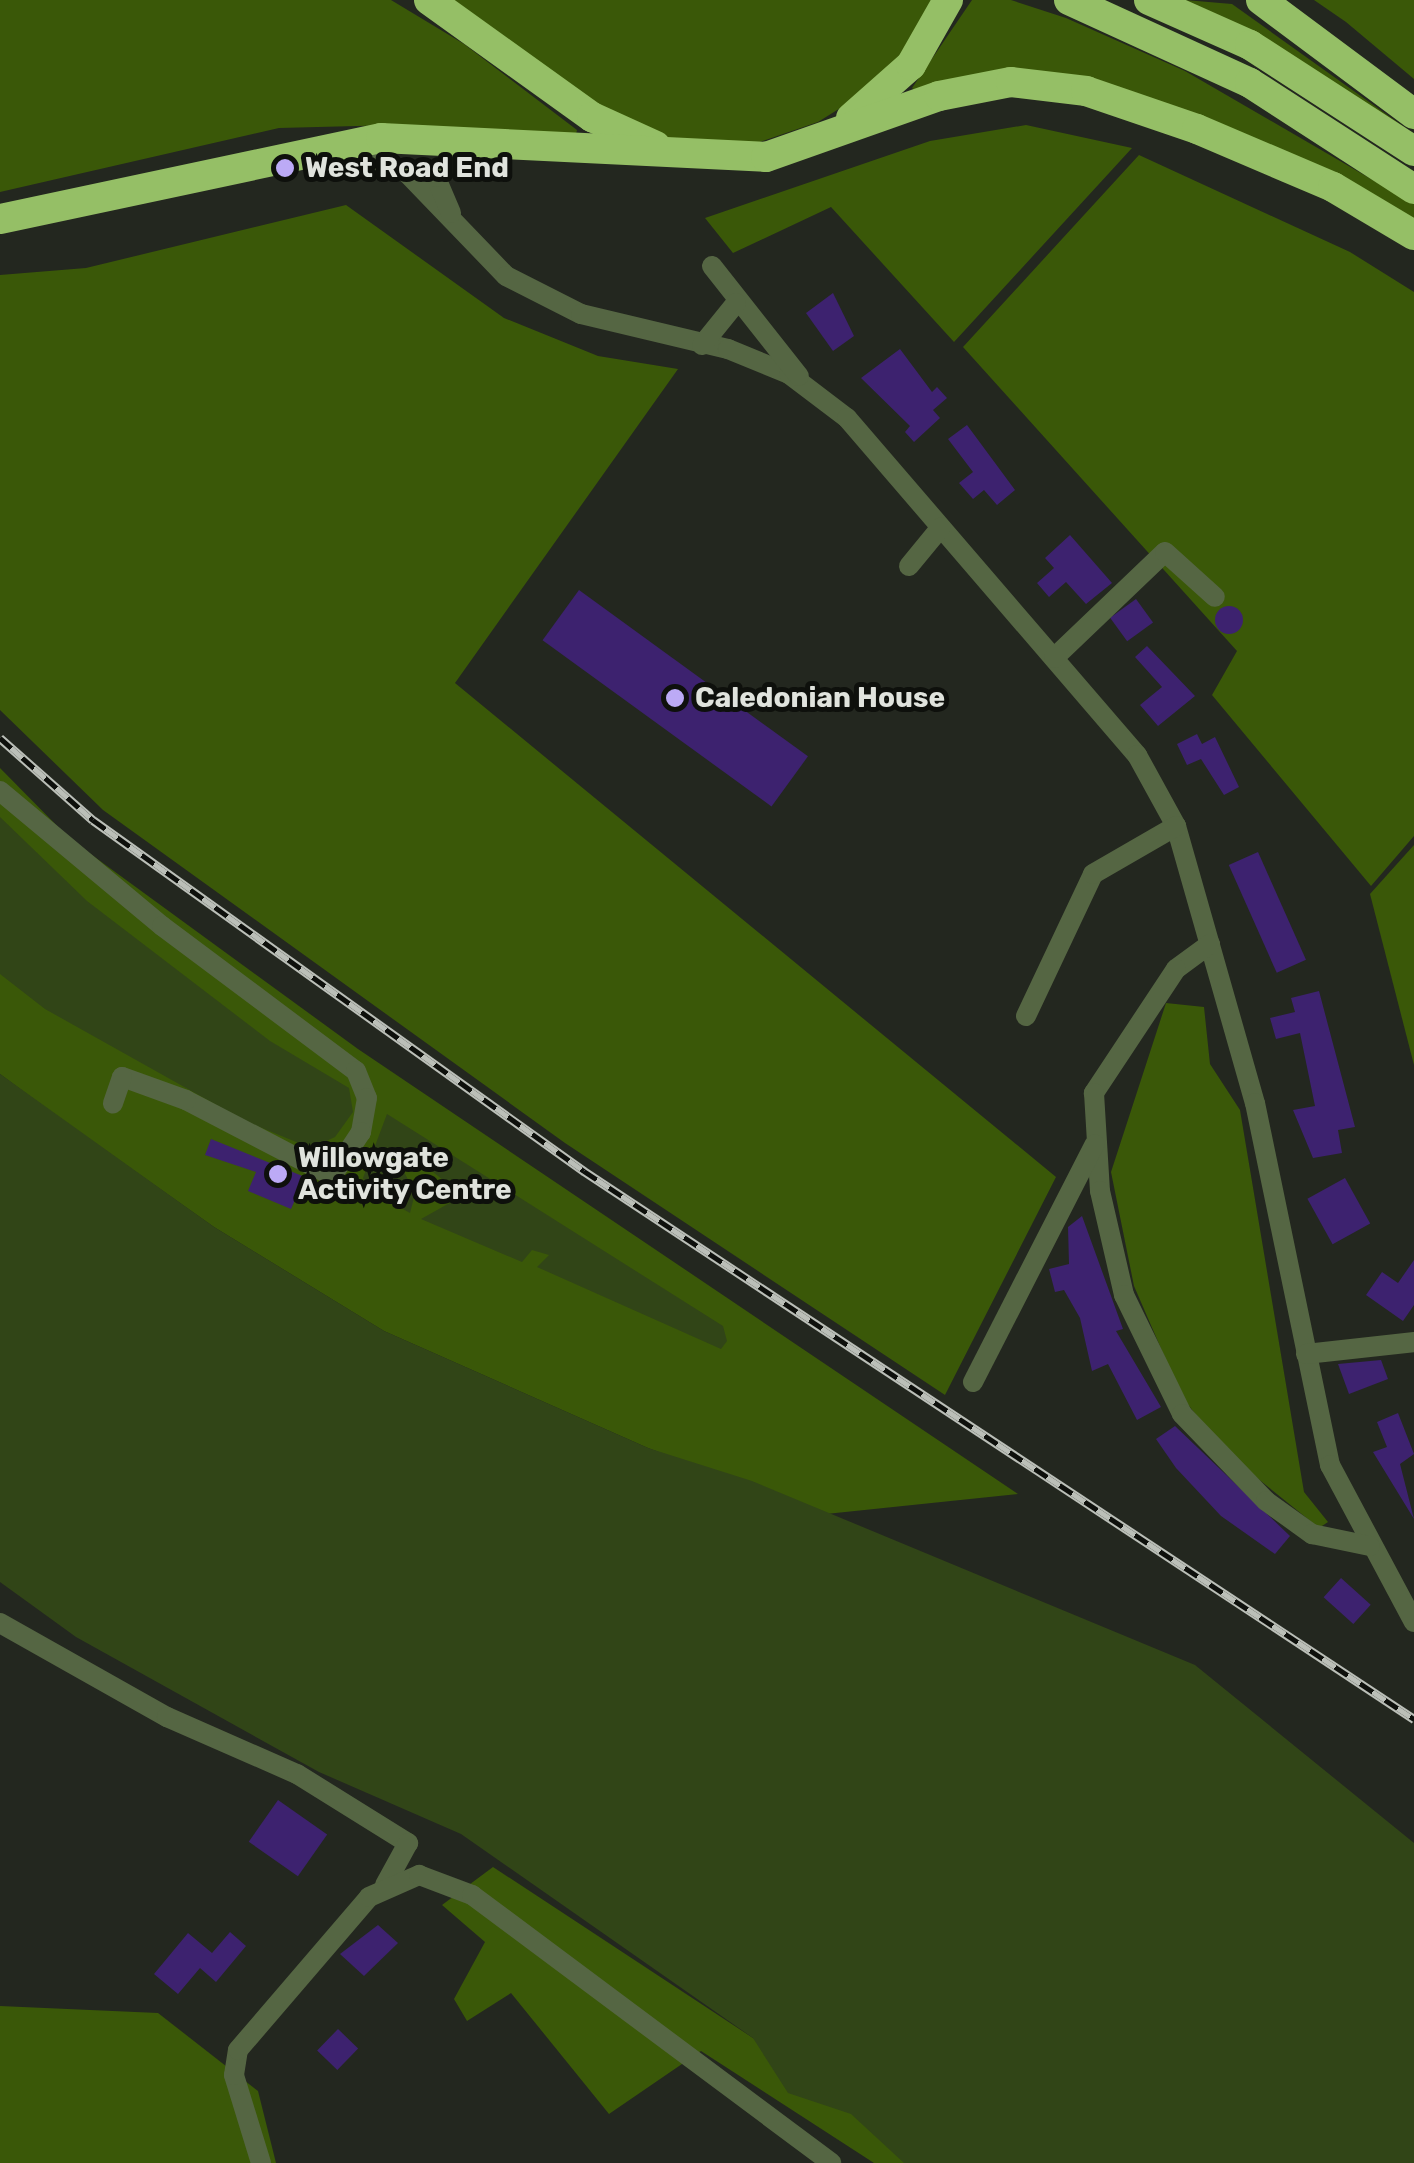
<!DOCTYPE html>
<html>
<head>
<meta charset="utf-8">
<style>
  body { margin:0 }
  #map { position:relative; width:1414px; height:2163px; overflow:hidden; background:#23271f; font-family:Rubik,sans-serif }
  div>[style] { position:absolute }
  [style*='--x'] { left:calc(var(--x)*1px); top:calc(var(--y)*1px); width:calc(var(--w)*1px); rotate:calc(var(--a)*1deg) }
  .green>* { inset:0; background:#3a5808 }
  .water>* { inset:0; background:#314517 }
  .building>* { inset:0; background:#3d226f; transform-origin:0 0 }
  .round { border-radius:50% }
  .minor>* { height:20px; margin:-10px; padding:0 10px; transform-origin:10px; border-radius:10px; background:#556643 }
  .highway>* { height:30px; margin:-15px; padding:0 15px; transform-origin:15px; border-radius:15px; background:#95bf66 }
  .rail>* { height:9px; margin-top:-4.5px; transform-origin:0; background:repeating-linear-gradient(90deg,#0e100c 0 15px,#bbbfb8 0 30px); box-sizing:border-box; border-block:2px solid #bbbfb8 }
  .dots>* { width:28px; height:28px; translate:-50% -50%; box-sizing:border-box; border:5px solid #0e100c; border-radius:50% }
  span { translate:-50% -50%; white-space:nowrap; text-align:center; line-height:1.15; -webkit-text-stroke:10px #0e100c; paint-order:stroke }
  .poi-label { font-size:28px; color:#e0e3dd; font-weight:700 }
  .left { translate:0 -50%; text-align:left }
</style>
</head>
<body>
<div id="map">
  <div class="green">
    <i style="clip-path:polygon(0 0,391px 0,464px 44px,577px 130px,575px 138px,396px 125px,279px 128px,0 192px)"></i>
    <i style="clip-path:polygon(433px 0,932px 0,913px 40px,869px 90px,818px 122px,751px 145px,656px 141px)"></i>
    <i style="clip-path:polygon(972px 0,1011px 0,1066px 18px,1185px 71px,1414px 204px,1414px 227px,1110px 95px,923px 96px,912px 88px)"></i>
    <i style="clip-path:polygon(1185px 0,1232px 4px,1414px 134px,1393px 127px)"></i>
    <i style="clip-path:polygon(1314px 0,1414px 0,1414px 79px,1346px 22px)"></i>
    <i style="clip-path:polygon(1026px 125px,1132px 148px,954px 342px,831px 207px,733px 253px,705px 218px,930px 141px)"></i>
    <i style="clip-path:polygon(1139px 155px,1350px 252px,1414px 292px,1414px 836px,1371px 886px,1212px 695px,1237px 651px,963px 347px)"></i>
    <i style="clip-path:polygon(346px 205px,504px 318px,598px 356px,678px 369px,455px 683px,1056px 1177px,945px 1395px,565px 1143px,103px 810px,0 710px,0 275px,86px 268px)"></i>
    <i style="clip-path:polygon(0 768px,70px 839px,358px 1049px,1018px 1494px,826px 1514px,648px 1448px,384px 1331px,214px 1227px,54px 1114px,0 1074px)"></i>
    <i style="clip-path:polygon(1414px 845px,1414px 1065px,1370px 894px)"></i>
    <i style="clip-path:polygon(1166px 1003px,1204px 1007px,1210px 1064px,1240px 1110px,1304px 1492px,1328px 1522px,1319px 1528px,1226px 1453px,1182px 1397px,1134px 1286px,1111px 1172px)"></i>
    <i style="clip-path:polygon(493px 1867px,753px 2038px,973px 2163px,874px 2163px,701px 2051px,609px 2114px,511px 1993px,467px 2021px,454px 1999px,485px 1942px,442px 1905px)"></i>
    <i style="clip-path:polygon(0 2006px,158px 2013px,258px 2091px,276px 2163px,0 2163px)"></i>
  </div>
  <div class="water">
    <i style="clip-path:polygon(0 817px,87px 901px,270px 1041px,349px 1088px,353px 1112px,335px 1137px,311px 1148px,245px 1121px,45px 1009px,0 974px)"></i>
    <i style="clip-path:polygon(0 1074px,214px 1227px,384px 1331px,648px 1448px,752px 1481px,1195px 1665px,1414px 1843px,1414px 2163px,904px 2163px,851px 2114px,788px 2093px,753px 2038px,461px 1834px,319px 1772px,76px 1637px,0 1582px)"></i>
    <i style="clip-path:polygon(387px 1114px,723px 1326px,727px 1341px,721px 1349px,537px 1267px,549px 1255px,532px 1250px,522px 1262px,421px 1219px,455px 1200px,454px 1189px,427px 1167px,412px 1163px,403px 1170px,415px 1193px,410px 1213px,367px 1189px,363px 1178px)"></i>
  </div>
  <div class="building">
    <i style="clip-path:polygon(833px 293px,854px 336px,833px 351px,806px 313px)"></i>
    <i style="clip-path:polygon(900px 349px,932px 392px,937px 387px,947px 398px,933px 410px,940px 418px,914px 442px,905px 432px,910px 426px,861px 378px)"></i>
    <i style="clip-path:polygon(967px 425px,1015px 490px,997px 505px,984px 490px,973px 499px,959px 483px,973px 472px,948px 439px)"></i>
    <i style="clip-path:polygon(1070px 535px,1112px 583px,1086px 604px,1066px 582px,1049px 597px,1037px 583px,1054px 568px,1045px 558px)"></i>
    <i style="left:579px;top:590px;width:283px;height:62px;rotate:36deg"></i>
    <i style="left:1136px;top:599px;width:29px;height:32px;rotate:54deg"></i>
    <i class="round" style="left:1215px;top:606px;width:28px;height:28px"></i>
    <i style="clip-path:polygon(1147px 646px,1195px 696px,1158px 726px,1140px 705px,1162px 687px,1135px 657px)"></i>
    <i style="clip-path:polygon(1197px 734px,1202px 744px,1215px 737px,1239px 787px,1224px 795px,1201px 759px,1187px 765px,1177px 744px)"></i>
    <i style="left:1258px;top:852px;width:118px;height:32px;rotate:66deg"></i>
    <i style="clip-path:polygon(1319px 991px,1355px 1127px,1338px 1130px,1342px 1153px,1313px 1158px,1293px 1110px,1315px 1106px,1300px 1033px,1276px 1039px,1270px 1018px,1295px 1012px,1291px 998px)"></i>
    <i style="clip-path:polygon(211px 1139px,305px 1177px,291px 1209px,248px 1191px,256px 1172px,205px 1155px)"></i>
    <i style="left:1345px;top:1178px;width:52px;height:43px;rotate:61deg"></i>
    <i style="clip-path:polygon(1082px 1216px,1123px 1329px,1116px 1331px,1161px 1407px,1137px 1420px,1108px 1364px,1092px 1371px,1080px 1318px,1064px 1290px,1055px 1292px,1049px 1269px,1069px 1264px,1068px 1227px)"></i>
    <i style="clip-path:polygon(1414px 1260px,1414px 1305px,1403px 1321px,1366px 1295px,1382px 1272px,1398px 1283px)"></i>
    <i style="clip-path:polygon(1381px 1360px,1388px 1379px,1349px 1394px,1338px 1364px)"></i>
    <i style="clip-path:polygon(1398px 1413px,1414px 1454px,1400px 1464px,1414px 1519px,1373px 1452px,1387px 1447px,1377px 1422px)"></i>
    <i style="clip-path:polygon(1175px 1426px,1290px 1536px,1275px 1554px,1221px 1516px,1176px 1468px,1156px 1439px)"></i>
    <i style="left:1341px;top:1578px;width:40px;height:26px;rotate:42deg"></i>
    <i style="left:278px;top:1800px;width:60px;height:51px;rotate:35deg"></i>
    <i style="clip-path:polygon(378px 1925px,398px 1943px,364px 1976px,340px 1954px)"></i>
    <i style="clip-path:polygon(230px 1932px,246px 1946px,216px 1982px,200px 1968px,178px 1994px,154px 1974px,188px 1933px,212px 1953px)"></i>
    <i style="left:338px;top:2029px;width:28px;height:30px;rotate:44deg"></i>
  </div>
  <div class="minor">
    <i style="--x:347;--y:149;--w:63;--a:21.3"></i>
    <i style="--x:406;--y:172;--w:144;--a:46.1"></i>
    <i style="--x:506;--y:276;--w:84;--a:26.9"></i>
    <i style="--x:581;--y:314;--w:151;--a:13.4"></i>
    <i style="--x:728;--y:349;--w:66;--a:22.3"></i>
    <i style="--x:789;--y:374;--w:73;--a:37.2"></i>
    <i style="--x:847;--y:418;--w:445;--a:49.3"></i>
    <i style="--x:1137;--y:755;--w:81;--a:61.2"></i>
    <i style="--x:1176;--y:826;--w:288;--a:74.1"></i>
    <i style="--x:1255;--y:1103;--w:370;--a:78.3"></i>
    <i style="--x:1330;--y:1465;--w:178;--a:61.9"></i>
    <i style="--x:451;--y:213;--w:39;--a:-113"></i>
    <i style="--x:436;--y:177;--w:26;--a:-47"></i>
    <i style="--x:454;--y:158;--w:30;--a:-20"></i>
    <i style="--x:712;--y:266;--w:140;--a:51.7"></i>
    <i style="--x:702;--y:345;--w:54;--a:-51"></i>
    <i style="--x:909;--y:566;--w:50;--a:-50.6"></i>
    <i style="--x:1054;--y:658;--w:153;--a:-43.7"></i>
    <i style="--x:1165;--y:552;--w:67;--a:42"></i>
    <i style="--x:0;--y:791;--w:211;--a:39.8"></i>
    <i style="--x:162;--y:926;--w:242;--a:36.8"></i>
    <i style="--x:356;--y:1071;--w:29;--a:68"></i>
    <i style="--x:367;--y:1098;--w:35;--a:100"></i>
    <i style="--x:361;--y:1132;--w:53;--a:123.4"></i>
    <i style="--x:332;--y:1176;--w:165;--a:-152.5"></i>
    <i style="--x:186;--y:1100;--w:68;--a:-160.2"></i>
    <i style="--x:122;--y:1077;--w:28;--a:109"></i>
    <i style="--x:1210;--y:944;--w:42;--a:143.7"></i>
    <i style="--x:1176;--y:969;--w:149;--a:123.5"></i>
    <i style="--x:1094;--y:1093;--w:98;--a:86.5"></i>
    <i style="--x:1100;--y:1191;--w:107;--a:77"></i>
    <i style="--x:1124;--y:1295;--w:132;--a:64"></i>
    <i style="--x:1182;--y:1414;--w:121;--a:46"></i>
    <i style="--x:1266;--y:1501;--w:57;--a:35.7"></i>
    <i style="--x:1312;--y:1534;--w:59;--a:11.7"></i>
    <i style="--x:1026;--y:1016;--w:157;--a:-64.7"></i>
    <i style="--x:1093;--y:874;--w:96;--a:-30"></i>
    <i style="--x:1306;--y:1354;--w:109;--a:-6.3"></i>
    <i style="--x:973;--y:1382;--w:267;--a:-62.9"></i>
    <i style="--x:0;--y:1623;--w:192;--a:29.4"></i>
    <i style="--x:167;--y:1717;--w:142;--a:23.7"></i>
    <i style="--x:297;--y:1774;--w:131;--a:31.9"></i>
    <i style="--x:408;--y:1843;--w:48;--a:118.7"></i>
    <i style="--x:261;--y:2163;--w:92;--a:-107.1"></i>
    <i style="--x:234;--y:2075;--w:25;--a:-81"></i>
    <i style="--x:238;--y:2050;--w:201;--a:-49.4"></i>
    <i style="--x:369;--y:1897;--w:55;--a:-23.7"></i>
    <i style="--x:419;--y:1875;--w:57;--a:20.7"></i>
    <i style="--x:472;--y:1895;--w:448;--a:36.7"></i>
  </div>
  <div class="highway">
    <i style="--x:429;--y:0;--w:201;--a:35.7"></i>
    <i style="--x:592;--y:117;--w:70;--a:24.4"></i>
    <i style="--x:1069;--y:0;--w:199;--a:24.6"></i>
    <i style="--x:1250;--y:83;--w:195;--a:32.9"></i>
    <i style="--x:1149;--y:0;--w:111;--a:24"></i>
    <i style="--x:1250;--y:45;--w:195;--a:32.9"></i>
    <i style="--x:1261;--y:0;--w:191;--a:36.7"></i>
    <i style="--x:851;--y:118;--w:80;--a:-41.5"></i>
    <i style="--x:911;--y:65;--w:75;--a:-60.4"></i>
    <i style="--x:0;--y:219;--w:390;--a:-12"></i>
    <i style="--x:381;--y:138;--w:385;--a:2.8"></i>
    <i style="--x:766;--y:157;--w:183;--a:-19.4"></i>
    <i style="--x:939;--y:96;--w:73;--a:-11"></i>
    <i style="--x:1011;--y:82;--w:76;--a:6.8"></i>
    <i style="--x:1086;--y:91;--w:117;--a:18.9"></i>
    <i style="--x:1197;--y:129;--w:148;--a:23.1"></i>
    <i style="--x:1333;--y:187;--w:94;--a:30.7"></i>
  </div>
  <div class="rail">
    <i style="--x:0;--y:738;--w:124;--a:41.4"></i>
    <i style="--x:93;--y:820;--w:604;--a:35.56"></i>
    <i style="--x:584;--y:1171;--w:995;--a:33.43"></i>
  </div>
  <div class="dots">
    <i style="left:285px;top:168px;background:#bcaaf6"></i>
    <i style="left:675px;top:698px;background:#bcaaf6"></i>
    <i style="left:278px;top:1174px;background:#bcaaf6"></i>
  </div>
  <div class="poi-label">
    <span class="left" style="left:305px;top:168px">West Road End</span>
    <span class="left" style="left:695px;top:698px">Caledonian House</span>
    <span class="left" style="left:298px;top:1174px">Willowgate<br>Activity Centre</span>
  </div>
</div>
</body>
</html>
